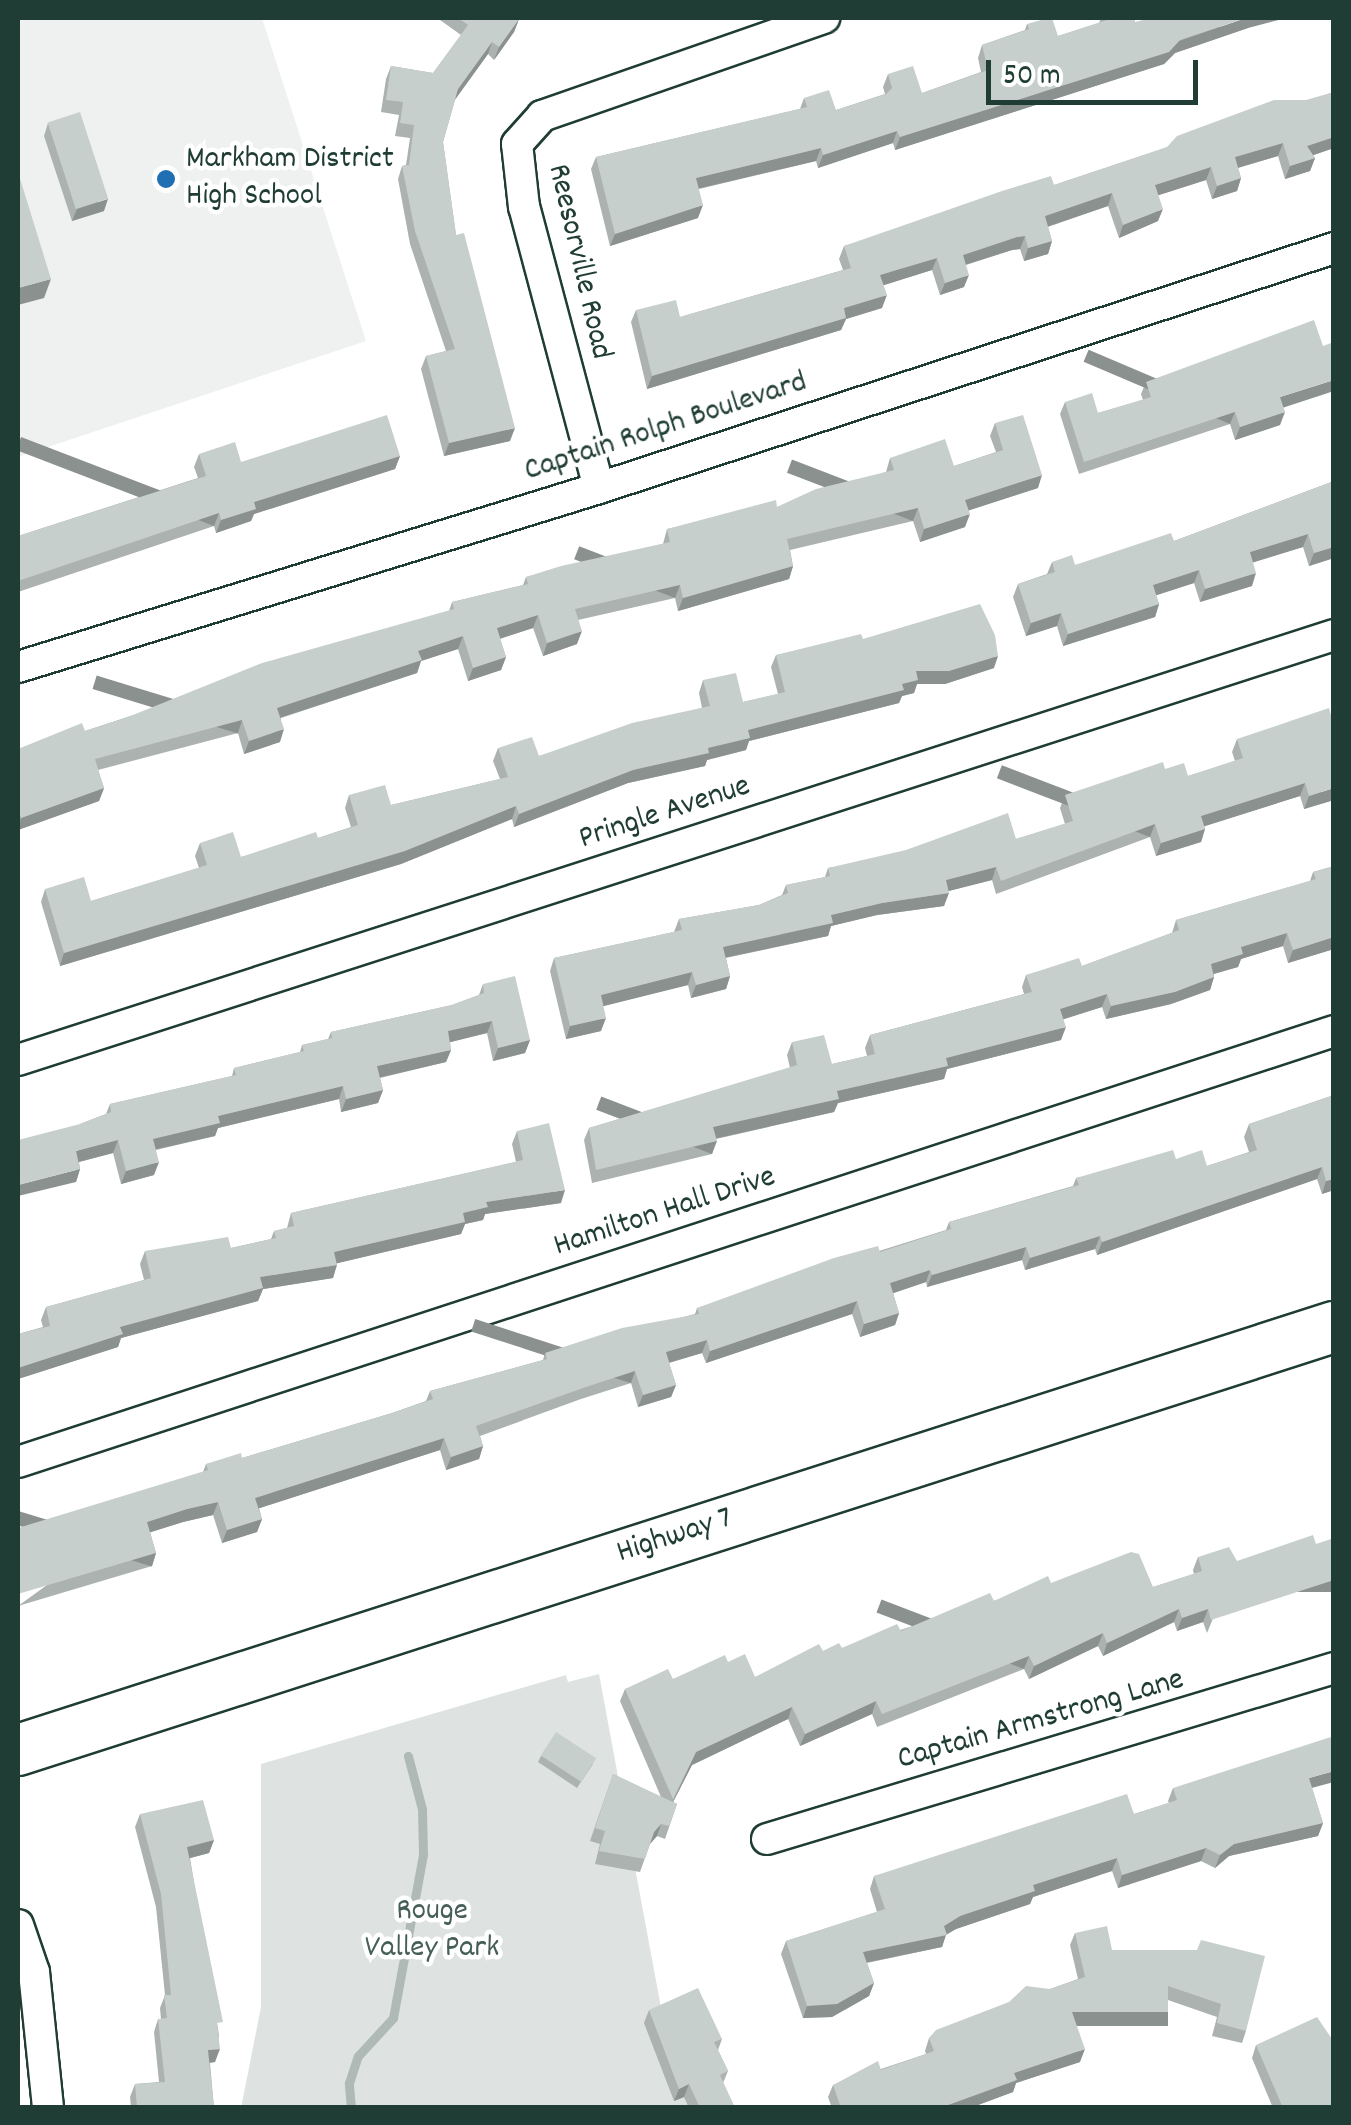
<!DOCTYPE html>
<html>
<head>
<meta charset="utf-8">
<style>
  body { margin:0 }
  #map { position:relative; width:1351px; height:2125px; overflow:hidden; background:#fff; font-family:Dekko,sans-serif }
  div>[style] { position:absolute }
  [style*='--x'] { left:calc(var(--x)*1px); top:calc(var(--y)*1px); width:calc(var(--w)*1px); rotate:calc(var(--a)*1deg) }
  .built>* { inset:0; background:#eef1f0 }
  .green>* { inset:0; background:#dee3e2 }
  .stream>* { height:9px; margin:-4.5px; padding:0 4.5px; transform-origin:4.5px; border-radius:4.5px; background:#afbab7 }
  .roads { filter:drop-shadow(2px 0 #1f3d34) drop-shadow(-2px 0 #1f3d34) drop-shadow(0 2px #1f3d34) drop-shadow(0 -2px #1f3d34) }
  .minor>* { height:30px; margin:-15px; padding:0 15px; transform-origin:15px; border-radius:15px; background:#fff }
  .primary>* { height:50px; margin:-25px; padding:0 25px; transform-origin:25px; border-radius:25px; background:#fff }
  .wall>* { inset:0; background:#abb2af }
  .shaded-wall>* { inset:0; background:#8b918f; transform-origin:0 0 }
  .building>* { inset:0; background:#c7cfcc; transform-origin:0 0 }
  .dots>* { width:28px; height:28px; translate:-50% -50%; box-sizing:border-box; border:5px solid #fff; border-radius:50% }
  span { translate:-50% -50%; white-space:nowrap; text-align:center; line-height:1.15; -webkit-text-stroke:9px #fff; paint-order:stroke }
  .poi-label { font-size:32px; color:#1f3d34 }
  .left { translate:0 -50%; text-align:left }
  .street-label { font-size:32px; color:#1f3d34 }
  .park-label { font-size:32px; color:#455e57 }
  .frame { position:absolute; inset:0; border:20px solid #1f3d34; pointer-events:none }
  .scale { position:absolute; left:986px; top:60px; width:212px; height:45px; box-sizing:border-box; border:5px solid #1f3d34; border-top:0; padding-left:12px; font-size:30px; line-height:35px; white-space:nowrap; color:#1f3d34; -webkit-text-stroke:8px #fff; paint-order:stroke }
</style>
</head>
<body>
<div id="map">
  <div class="built">
    <i style="clip-path:polygon(18px 18px,262px 18px,366px 341px,18px 457px)"></i>
  </div>
  <div class="green">
    <i style="clip-path:polygon(599px 1674px,670px 2056px,693px 2107px,241px 2108px,261px 2007px,261px 1764px,566px 1675px,568px 1682px)"></i>
  </div>
  <div class="stream">
    <i style="--x:351;--y:2108;--w:25;--a:-95"></i>
    <i style="--x:349;--y:2083;--w:28;--a:-72"></i>
    <i style="--x:358;--y:2056;--w:52;--a:-47.4"></i>
    <i style="--x:393;--y:2018;--w:167;--a:-79.6"></i>
    <i style="--x:423;--y:1854;--w:45;--a:-91.3"></i>
    <i style="--x:422;--y:1809;--w:55;--a:-104.8"></i>
  </div>
  <div class="roads">
    <div class="minor">
      <i style="--x:599;--y:488;--w:291;--a:-104.9"></i>
      <i style="--x:524;--y:207;--w:63;--a:-96.3"></i>
      <i style="--x:517;--y:144;--w:38;--a:-48"></i>
      <i style="--x:542;--y:116;--w:299;--a:-19.2"></i>
      <i style="--x:18;--y:667;--w:608;--a:-17.12"></i>
      <i style="--x:599;--y:488;--w:773;--a:-18.08"></i>
      <i style="--x:18;--y:1060;--w:1383;--a:-17.9"></i>
      <i style="--x:18;--y:1462;--w:1385;--a:-18.13"></i>
      <i style="--x:767;--y:1839;--w:592;--a:-16.78"></i>
      <i style="--x:18;--y:1925;--w:50;--a:71.2"></i>
      <i style="--x:34;--y:1972;--w:137;--a:84.1"></i>
    </div>
    <div class="primary">
      <i style="--x:18;--y:1750;--w:1382;--a:-17.82"></i>
    </div>
  </div>
  <div class="wall">
    <i style="clip-path:polygon(441px 18px,516px 18px,519px 19px,514px 32px,494px 60px,488px 54px,455px 100px,443px 142px,456px 235px,510px 441px,444px 456px,421px 369px,426px 356px,446px 351px,410px 244px,398px 179px,402px 166px,406px 165px,410px 138px,395px 136px,399px 115px,381px 112px,386px 79px,391px 66px,433px 73px,461px 35px,440px 20px)"></i>
    <i style="clip-path:polygon(1101px 18px,1134px 18px,1135px 22px,1248px 28px,1175px 53px,1164px 64px,895px 150px,893px 143px,818px 168px,816px 161px,699px 189px,698px 218px,610px 246px,591px 169px,596px 157px,800px 109px,804px 98px,836px 110px,885px 94px,883px 87px,888px 74px,922px 93px,981px 72px,978px 58px,982px 45px,1025px 30px,1027px 24px,1058px 36px,1099px 23px)"></i>
    <i style="clip-path:polygon(1334px 92px,1334px 148px,1313px 155px,1315px 158px,1310px 171px,1285px 179px,1278px 156px,1238px 168px,1241px 178px,1237px 191px,1212px 199px,1206px 180px,1158px 195px,1158px 221px,1119px 238px,1108px 206px,1048px 227px,1052px 241px,1048px 254px,1024px 261px,1020px 249px,1012px 250px,966px 265px,964px 287px,940px 295px,932px 270px,883px 285px,882px 308px,846px 319px,841px 330px,647px 389px,631px 322px,636px 310px,680px 317px,843px 270px,839px 259px,844px 246px,1054px 185px)"></i>
    <i style="clip-path:polygon(48px 123px,104px 211px,72px 221px,44px 136px)"></i>
    <i style="clip-path:polygon(1146px 382px,1283px 408px,1280px 425px,1235px 440px,1230px 424px,1079px 474px,1060px 414px,1065px 402px,1098px 413px,1143px 400px,1141px 394px)"></i>
    <i style="clip-path:polygon(995px 423px,1038px 488px,969px 510px,965px 527px,920px 542px,913px 521px,790px 550px,793px 566px,789px 579px,678px 611px,675px 598px,578px 620px,577px 644px,543px 656px,533px 628px,500px 639px,506px 657px,501px 670px,468px 681px,458px 649px,421px 661px,417px 673px,281px 718px,280px 742px,244px 754px,238px 733px,98px 770px,104px 788px,99px 801px,18px 830px,18px 749px,85px 731px,449px 611px,452px 602px,523px 585px,526px 577px,663px 544px,667px 529px,777px 507px,886px 472px,890px 458px,954px 466px,996px 452px,990px 436px)"></i>
    <i style="clip-path:polygon(199px 454px,241px 462px,400px 456px,395px 469px,254px 514px,251px 521px,216px 533px,214px 526px,18px 592px,18px 536px,198px 478px,194px 467px)"></i>
    <i style="clip-path:polygon(1334px 481px,1334px 558px,1309px 566px,1303px 547px,1253px 562px,1252px 586px,1200px 602px,1194px 583px,1156px 595px,1159px 604px,1155px 617px,1063px 646px,1057px 626px,1026px 636px,1013px 597px,1018px 584px,1047px 574px,1052px 562px,1075px 565px,1174px 541px)"></i>
    <i style="clip-path:polygon(863px 639px,994px 668px,945px 684px,917px 684px,914px 693px,902px 696px,899px 703px,749px 741px,746px 750px,707px 760px,705px 766px,628px 783px,514px 827px,512px 819px,401px 864px,60px 966px,41px 902px,45px 889px,91px 901px,199px 868px,195px 856px,200px 843px,241px 857px,318px 838px,351px 827px,345px 808px,349px 795px,391px 805px,500px 779px,493px 761px,498px 748px,539px 756px,702px 708px,699px 693px,703px 680px,743px 702px,778px 694px,771px 667px,776px 655px)"></i>
    <i style="clip-path:polygon(1237px 739px,1334px 800px,1304px 809px,1300px 796px,1204px 826px,1205px 829px,1201px 842px,1156px 856px,1150px 837px,996px 894px,992px 880px,948px 891px,944px 906px,877px 915px,831px 926px,828px 936px,726px 958px,730px 976px,726px 989px,691px 998px,688px 985px,603px 1006px,601px 1031px,566px 1039px,550px 971px,554px 958px,674px 932px,679px 919px,759px 905px,782px 895px,786px 885px,825px 877px,828px 868px,1016px 839px,1065px 824px,1060px 808px,1065px 795px,1165px 769px,1188px 776px,1235px 761px,1232px 752px)"></i>
    <i style="clip-path:polygon(1334px 866px,1334px 949px,1288px 963px,1283px 946px,1241px 959px,1238px 967px,1214px 974px,1214px 977px,1210px 990px,1171px 1004px,1106px 1019px,1102px 1007px,1063px 1019px,1061px 1040px,947px 1069px,944px 1079px,838px 1103px,834px 1112px,716px 1139px,712px 1154px,592px 1183px,584px 1140px,589px 1128px,790px 1068px,787px 1055px,792px 1042px,832px 1064px,867px 1056px,865px 1048px,870px 1035px,1024px 994px,1022px 987px,1026px 975px,1082px 966px,1172px 933px,1176px 920px,1310px 881px,1313px 872px)"></i>
    <i style="clip-path:polygon(483px 984px,530px 1040px,525px 1053px,493px 1061px,487px 1033px,450px 1042px,451px 1050px,446px 1062px,380px 1078px,383px 1090px,378px 1103px,341px 1112px,339px 1099px,218px 1128px,215px 1136px,156px 1150px,154px 1175px,121px 1184px,113px 1153px,79px 1162px,80px 1169px,76px 1182px,80px 1124px,106px 1114px,110px 1104px,232px 1076px,234px 1068px,300px 1052px,302px 1045px,328px 1039px,331px 1032px,452px 1005px,479px 995px)"></i>
    <i style="clip-path:polygon(1334px 1095px,1334px 1190px,1322px 1194px,1317px 1179px,1097px 1255px,1095px 1249px,1025px 1270px,1022px 1260px,927px 1287px,926px 1282px,893px 1293px,899px 1313px,895px 1325px,860px 1337px,852px 1314px,706px 1363px,702px 1353px,669px 1363px,676px 1385px,671px 1397px,638px 1407px,631px 1383px,581px 1399px,480px 1436px,483px 1446px,479px 1459px,446px 1470px,440px 1450px,259px 1508px,262px 1519px,257px 1532px,222px 1543px,213px 1515px,183px 1522px,150px 1532px,156px 1553px,152px 1566px,18px 1606px,203px 1472px,206px 1464px,242px 1458px,392px 1413px,426px 1401px,430px 1391px,543px 1360px,545px 1353px,695px 1314px,697px 1308px,946px 1230px,949px 1222px,1073px 1186px,1076px 1178px,1176px 1159px,1207px 1166px,1249px 1152px,1244px 1137px,1249px 1124px)"></i>
    <i style="clip-path:polygon(517px 1131px,561px 1203px,485px 1214px,483px 1220px,465px 1224px,461px 1234px,337px 1263px,333px 1278px,263px 1289px,258px 1301px,121px 1338px,118px 1347px,18px 1379px,18px 1334px,43px 1327px,41px 1320px,46px 1307px,144px 1280px,140px 1264px,145px 1251px,231px 1248px,271px 1239px,274px 1231px,287px 1228px,291px 1213px,516px 1162px,512px 1144px)"></i>
    <i style="clip-path:polygon(1198px 1557px,1237px 1561px,1207px 1633px,1203px 1622px,1177px 1631px,1174px 1622px,1103px 1656px,1098px 1646px,1029px 1679px,1024px 1669px,877px 1727px,872px 1714px,800px 1746px,788px 1719px,692px 1765px,673px 1802px,677px 1804px,665px 1839px,657px 1836px,650px 1844px,640px 1872px,595px 1864px,600px 1844px,590px 1841px,613px 1774px,661px 1797px,620px 1701px,625px 1689px,673px 1679px,728px 1662px,755px 1677px,823px 1651px,842px 1648px,1051px 1583px,1153px 1587px,1194px 1574px,1193px 1570px)"></i>
    <i style="clip-path:polygon(541px 1756px,593px 1764px,577px 1788px,538px 1762px)"></i>
    <i style="clip-path:polygon(1173px 1788px,1312px 1788px,1323px 1823px,1318px 1836px,1229px 1856px,1215px 1868px,1201px 1861px,1118px 1888px,1112px 1871px,1033px 1897px,1030px 1904px,956px 1929px,946px 1934px,942px 1947px,867px 1963px,874px 1983px,869px 1996px,832px 2017px,803px 2018px,781px 1954px,786px 1941px,877px 1912px,870px 1889px,874px 1876px,1134px 1814px,1169px 1803px,1168px 1801px)"></i>
    <i style="clip-path:polygon(140px 1814px,214px 1840px,209px 1853px,190px 1858px,219px 2035px,215px 2062px,210px 2063px,214px 2108px,131px 2108px,130px 2097px,135px 2084px,159px 2082px,154px 2032px,158px 2019px,161px 2019px,160px 2008px,165px 1995px,156px 1907px,135px 1827px)"></i>
    <i style="clip-path:polygon(1075px 1933px,1112px 1950px,1197px 1950px,1246px 2031px,1242px 2043px,1212px 2036px,1217px 2017px,1168px 2000px,1168px 2012px,1164px 2025px,1076px 2025px,1080px 2062px,1016px 2083px,1013px 2092px,970px 2108px,832px 2108px,828px 2097px,833px 2085px,926px 2054px,925px 2051px,929px 2038px,1050px 1989px,1078px 1979px,1070px 1945px)"></i>
    <i style="clip-path:polygon(649px 2010px,722px 2039px,718px 2050px,728px 2071px,723px 2083px,735px 2108px,689px 2108px,684px 2097px,674px 2101px,644px 2023px)"></i>
    <i style="clip-path:polygon(1256px 2045px,1334px 2108px,1273px 2108px,1252px 2058px)"></i>
  </div>
  <div class="shaded-wall">
    <i style="clip-path:polygon(1246px 18px,1286px 18px,1248px 28px,1175px 53px,1164px 64px,895px 150px,900px 137px)"></i>
    <i style="clip-path:polygon(519px 19px,514px 32px,494px 60px,499px 47px)"></i>
    <i style="clip-path:polygon(492px 42px,488px 54px,453px 102px,458px 89px)"></i>
    <i style="clip-path:polygon(897px 131px,893px 143px,818px 168px,823px 155px)"></i>
    <i style="clip-path:polygon(1334px 137px,1334px 148px,1302px 159px,1307px 146px)"></i>
    <i style="clip-path:polygon(1283px 143px,1278px 156px,1230px 170px,1235px 157px)"></i>
    <i style="clip-path:polygon(821px 148px,816px 161px,692px 190px,696px 178px)"></i>
    <i style="clip-path:polygon(1315px 158px,1310px 171px,1285px 179px,1290px 166px)"></i>
    <i style="clip-path:polygon(1211px 167px,1206px 180px,1150px 198px,1155px 185px)"></i>
    <i style="clip-path:polygon(1241px 178px,1237px 191px,1212px 199px,1217px 186px)"></i>
    <i style="clip-path:polygon(1112px 193px,1108px 206px,1040px 229px,1045px 216px)"></i>
    <i style="clip-path:polygon(108px 199px,104px 211px,72px 221px,77px 209px)"></i>
    <i style="clip-path:polygon(703px 205px,698px 218px,610px 246px,615px 234px)"></i>
    <i style="clip-path:polygon(1163px 209px,1158px 221px,1119px 238px,1123px 225px)"></i>
    <i style="clip-path:polygon(1025px 236px,1020px 249px,1012px 250px,958px 267px,963px 255px,1017px 237px)"></i>
    <i style="clip-path:polygon(1052px 241px,1048px 254px,1024px 261px,1028px 248px)"></i>
    <i style="clip-path:polygon(937px 258px,932px 270px,875px 288px,880px 275px)"></i>
    <i style="clip-path:polygon(969px 275px,964px 287px,940px 295px,945px 283px)"></i>
    <i style="clip-path:polygon(51px 279px,44px 298px,18px 305px,18px 288px)"></i>
    <i style="clip-path:polygon(887px 295px,882px 308px,846px 319px,841px 330px,647px 389px,652px 376px,844px 308px)"></i>
    <i style="clip-path:polygon(1334px 380px,1334px 391px,1276px 410px,1280px 397px)"></i>
    <i style="left:1235px;top:412px;width:13px;height:159px;rotate:113deg"></i>
    <i style="clip-path:polygon(1285px 412px,1280px 425px,1235px 440px,1240px 427px)"></i>
    <i style="clip-path:polygon(515px 428px,510px 441px,444px 456px,449px 443px)"></i>
    <i style="clip-path:polygon(400px 456px,395px 469px,254px 514px,251px 521px,216px 533px,221px 520px,254px 502px)"></i>
    <i style="clip-path:polygon(1042px 475px,1038px 488px,961px 513px,965px 500px)"></i>
    <i style="left:918px;top:508px;width:14px;height:135px;rotate:111deg"></i>
    <i style="left:219px;top:513px;width:14px;height:212px;rotate:111deg"></i>
    <i style="clip-path:polygon(970px 514px,965px 527px,920px 542px,924px 529px)"></i>
    <i style="clip-path:polygon(1308px 534px,1303px 547px,1245px 565px,1250px 552px)"></i>
    <i style="clip-path:polygon(1334px 547px,1334px 558px,1309px 566px,1314px 553px)"></i>
    <i style="clip-path:polygon(793px 566px,789px 579px,678px 611px,683px 598px)"></i>
    <i style="clip-path:polygon(1199px 570px,1194px 583px,1148px 598px,1153px 585px)"></i>
    <i style="clip-path:polygon(1256px 573px,1252px 586px,1200px 602px,1205px 589px)"></i>
    <i style="left:680px;top:585px;width:14px;height:108px;rotate:111deg"></i>
    <i style="clip-path:polygon(1159px 604px,1155px 617px,1063px 646px,1068px 634px)"></i>
    <i style="clip-path:polygon(1061px 613px,1057px 626px,1026px 636px,1031px 623px)"></i>
    <i style="clip-path:polygon(538px 615px,533px 628px,492px 641px,497px 628px)"></i>
    <i style="clip-path:polygon(582px 631px,577px 644px,543px 656px,547px 643px)"></i>
    <i style="clip-path:polygon(463px 636px,458px 649px,421px 661px,417px 673px,273px 720px,277px 708px,418px 651px)"></i>
    <i style="clip-path:polygon(998px 656px,994px 668px,945px 684px,917px 684px,914px 693px,902px 696px,899px 703px,749px 741px,746px 750px,707px 760px,705px 766px,628px 783px,514px 827px,519px 814px,633px 770px,708px 748px,748px 730px,902px 684px,916px 671px)"></i>
    <i style="clip-path:polygon(506px 657px,501px 670px,468px 681px,473px 668px)"></i>
    <i style="left:242px;top:720px;width:14px;height:152px;rotate:107deg"></i>
    <i style="clip-path:polygon(284px 729px,280px 742px,244px 754px,249px 741px)"></i>
    <i style="clip-path:polygon(1305px 783px,1300px 796px,1196px 829px,1201px 816px)"></i>
    <i style="clip-path:polygon(104px 788px,99px 801px,18px 830px,21px 818px)"></i>
    <i style="clip-path:polygon(1334px 788px,1334px 800px,1304px 809px,1309px 796px)"></i>
    <i style="clip-path:polygon(516px 806px,512px 819px,401px 864px,60px 966px,64px 953px)"></i>
    <i style="left:1155px;top:824px;width:14px;height:164px;rotate:111deg"></i>
    <i style="clip-path:polygon(1205px 829px,1201px 842px,1156px 856px,1161px 843px)"></i>
    <i style="clip-path:polygon(996px 867px,992px 880px,941px 893px,946px 880px)"></i>
    <i style="clip-path:polygon(949px 893px,944px 906px,877px 915px,831px 926px,828px 936px,718px 959px,723px 947px,831px 915px,882px 903px)"></i>
    <i style="clip-path:polygon(1287px 933px,1283px 946px,1241px 959px,1238px 967px,1206px 976px,1211px 964px,1241px 947px)"></i>
    <i style="clip-path:polygon(1334px 937px,1334px 949px,1288px 963px,1293px 950px)"></i>
    <i style="clip-path:polygon(692px 972px,688px 985px,596px 1008px,601px 995px)"></i>
    <i style="clip-path:polygon(730px 976px,726px 989px,691px 998px,696px 985px)"></i>
    <i style="clip-path:polygon(1214px 977px,1210px 990px,1171px 1004px,1106px 1019px,1111px 1006px)"></i>
    <i style="clip-path:polygon(1107px 994px,1102px 1007px,1055px 1022px,1060px 1009px)"></i>
    <i style="clip-path:polygon(606px 1018px,601px 1031px,566px 1039px,570px 1026px)"></i>
    <i style="clip-path:polygon(492px 1021px,487px 1033px,443px 1044px,448px 1031px)"></i>
    <i style="clip-path:polygon(1066px 1027px,1061px 1040px,947px 1069px,944px 1079px,838px 1103px,834px 1112px,709px 1140px,713px 1127px,946px 1058px)"></i>
    <i style="clip-path:polygon(530px 1040px,525px 1053px,493px 1061px,498px 1048px)"></i>
    <i style="clip-path:polygon(451px 1050px,446px 1062px,373px 1079px,377px 1066px)"></i>
    <i style="clip-path:polygon(343px 1086px,339px 1099px,218px 1128px,215px 1136px,148px 1151px,153px 1139px,218px 1116px)"></i>
    <i style="clip-path:polygon(383px 1090px,378px 1103px,341px 1112px,346px 1099px)"></i>
    <i style="clip-path:polygon(118px 1140px,113px 1153px,71px 1164px,76px 1151px)"></i>
    <i style="left:717px;top:1141px;width:14px;height:124px;rotate:111deg"></i>
    <i style="clip-path:polygon(159px 1162px,154px 1175px,121px 1184px,126px 1171px)"></i>
    <i style="clip-path:polygon(1322px 1167px,1317px 1179px,1097px 1255px,1102px 1242px)"></i>
    <i style="clip-path:polygon(80px 1169px,76px 1182px,18px 1196px,18px 1185px)"></i>
    <i style="clip-path:polygon(1334px 1179px,1334px 1190px,1322px 1194px,1326px 1181px)"></i>
    <i style="clip-path:polygon(565px 1190px,561px 1203px,485px 1214px,483px 1220px,465px 1224px,461px 1234px,330px 1265px,334px 1252px,463px 1213px,486px 1202px)"></i>
    <i style="clip-path:polygon(1100px 1236px,1095px 1249px,1025px 1270px,1030px 1258px)"></i>
    <i style="clip-path:polygon(1026px 1247px,1022px 1260px,927px 1287px,932px 1275px)"></i>
    <i style="clip-path:polygon(337px 1265px,333px 1278px,263px 1289px,258px 1301px,121px 1338px,118px 1347px,18px 1379px,18px 1368px,120px 1327px,260px 1277px)"></i>
    <i style="clip-path:polygon(930px 1270px,926px 1282px,885px 1296px,890px 1283px)"></i>
    <i style="clip-path:polygon(857px 1301px,852px 1314px,706px 1363px,710px 1351px)"></i>
    <i style="clip-path:polygon(899px 1313px,895px 1325px,860px 1337px,864px 1324px)"></i>
    <i style="clip-path:polygon(707px 1340px,702px 1353px,661px 1365px,666px 1352px)"></i>
    <i style="left:635px;top:1371px;width:13px;height:168px;rotate:108deg"></i>
    <i style="clip-path:polygon(676px 1385px,671px 1397px,638px 1407px,643px 1395px)"></i>
    <i style="clip-path:polygon(444px 1438px,440px 1450px,251px 1511px,255px 1498px)"></i>
    <i style="clip-path:polygon(483px 1446px,479px 1459px,446px 1470px,451px 1457px)"></i>
    <i style="clip-path:polygon(218px 1502px,213px 1515px,183px 1522px,142px 1535px,147px 1522px,187px 1509px)"></i>
    <i style="clip-path:polygon(262px 1519px,257px 1532px,222px 1543px,227px 1530px)"></i>
    <i style="left:156px;top:1553px;width:14px;height:144px;rotate:107deg"></i>
    <i style="left:1334px;top:1580px;width:12px;height:129px;rotate:90deg"></i>
    <i style="clip-path:polygon(1179px 1609px,1174px 1622px,1103px 1656px,1107px 1643px)"></i>
    <i style="clip-path:polygon(1208px 1609px,1203px 1622px,1177px 1631px,1182px 1618px)"></i>
    <i style="clip-path:polygon(1103px 1633px,1098px 1646px,1029px 1679px,1034px 1666px)"></i>
    <i style="left:1029px;top:1656px;width:14px;height:158px;rotate:111deg"></i>
    <i style="clip-path:polygon(876px 1701px,872px 1714px,800px 1746px,805px 1734px)"></i>
    <i style="clip-path:polygon(792px 1707px,788px 1719px,692px 1765px,668px 1812px,696px 1752px)"></i>
    <i style="clip-path:polygon(1334px 1771px,1334px 1782px,1304px 1790px,1309px 1778px)"></i>
    <i style="clip-path:polygon(1323px 1823px,1318px 1836px,1229px 1856px,1215px 1868px,1220px 1855px,1234px 1844px)"></i>
    <i style="clip-path:polygon(661px 1824px,657px 1836px,649px 1845px,654px 1832px)"></i>
    <i style="clip-path:polygon(214px 1840px,209px 1853px,183px 1860px,187px 1847px)"></i>
    <i style="clip-path:polygon(1206px 1848px,1201px 1861px,1118px 1888px,1122px 1875px)"></i>
    <i style="clip-path:polygon(1117px 1858px,1112px 1871px,1033px 1897px,1030px 1904px,956px 1929px,946px 1935px,942px 1947px,859px 1964px,863px 1952px,944px 1926px,960px 1916px,1033px 1885px)"></i>
    <i style="clip-path:polygon(874px 1983px,869px 1996px,832px 2017px,803px 2018px,807px 2006px)"></i>
    <i style="left:1072px;top:2012px;width:96px;height:14px"></i>
    <i style="clip-path:polygon(220px 2049px,215px 2062px,204px 2063px,208px 2050px)"></i>
    <i style="clip-path:polygon(1085px 2049px,1080px 2062px,1016px 2083px,1013px 2092px,970px 2108px,940px 2108px,1014px 2073px)"></i>
    <i style="clip-path:polygon(689px 2084px,684px 2097px,674px 2101px,679px 2089px)"></i>
  </div>
  <div class="building">
    <i style="clip-path:polygon(458px 18px,516px 18px,519px 19px,499px 47px,492px 42px,458px 89px,443px 142px,456px 235px,464px 233px,515px 428px,449px 443px,426px 356px,455px 349px,415px 231px,402px 166px,409px 165px,414px 125px,400px 123px,403px 102px,386px 100px,391px 66px,433px 73px,468px 25px)"></i>
    <i style="clip-path:polygon(1048px 18px,1052px 18px,1058px 36px,1107px 20px,1106px 18px,1134px 18px,1135px 22px,1151px 18px,1246px 18px,1180px 40px,1169px 52px,900px 137px,897px 131px,823px 155px,821px 148px,696px 178px,703px 205px,615px 234px,596px 157px,807px 107px,804px 98px,829px 90px,836px 110px,886px 94px,892px 88px,888px 74px,913px 66px,922px 93px,988px 70px,982px 45px,1029px 29px,1027px 24px)"></i>
    <i style="clip-path:polygon(1334px 92px,1334px 137px,1307px 146px,1315px 158px,1290px 166px,1283px 143px,1235px 157px,1241px 178px,1217px 186px,1211px 167px,1155px 185px,1163px 209px,1123px 225px,1112px 193px,1045px 216px,1052px 241px,1028px 248px,1025px 236px,1017px 237px,963px 255px,969px 275px,945px 283px,937px 258px,880px 275px,887px 295px,844px 308px,846px 318px,652px 376px,636px 310px,676px 300px,680px 317px,851px 268px,844px 246px,1002px 191px,1051px 176px,1054px 185px,1167px 147px,1177px 136px,1274px 100px,1306px 100px)"></i>
    <i style="left:80px;top:112px;width:91px;height:34px;rotate:72deg"></i>
    <i style="clip-path:polygon(18px 172px,51px 279px,18px 288px)"></i>
    <i style="clip-path:polygon(1314px 320px,1323px 346px,1334px 342px,1334px 380px,1280px 397px,1285px 412px,1240px 427px,1235px 412px,1084px 462px,1065px 402px,1092px 393px,1098px 413px,1151px 397px,1146px 382px)"></i>
    <i style="clip-path:polygon(387px 415px,400px 456px,254px 502px,256px 509px,221px 520px,219px 513px,18px 581px,18px 536px,206px 476px,199px 454px,235px 442px,241px 462px)"></i>
    <i style="clip-path:polygon(1023px 415px,1042px 475px,965px 500px,970px 514px,924px 529px,918px 508px,787px 539px,793px 566px,683px 598px,680px 585px,575px 609px,582px 631px,547px 643px,538px 615px,497px 628px,506px 657px,473px 668px,463px 636px,418px 651px,422px 660px,277px 708px,284px 729px,249px 741px,242px 720px,95px 759px,104px 788px,21px 818px,18px 807px,18px 749px,82px 723px,85px 731px,128px 717px,262px 663px,454px 609px,452px 602px,528px 584px,526px 577px,561px 566px,670px 542px,667px 529px,776px 500px,777px 507px,816px 489px,894px 470px,890px 458px,945px 439px,954px 466px,1003px 450px,995px 423px)"></i>
    <i style="clip-path:polygon(1334px 481px,1334px 547px,1314px 553px,1308px 534px,1250px 552px,1256px 573px,1205px 589px,1199px 570px,1153px 585px,1159px 604px,1068px 634px,1061px 613px,1031px 623px,1018px 584px,1055px 572px,1052px 562px,1072px 555px,1075px 565px,1171px 533px,1174px 541px)"></i>
    <i style="clip-path:polygon(980px 604px,995px 635px,998px 656px,949px 671px,916px 671px,918px 680px,902px 684px,904px 690px,748px 730px,750px 738px,708px 748px,709px 753px,633px 770px,519px 814px,516px 806px,405px 851px,64px 953px,45px 889px,84px 877px,91px 901px,207px 865px,200px 843px,233px 832px,241px 857px,316px 832px,318px 838px,358px 825px,349px 795px,385px 785px,391px 805px,508px 777px,498px 748px,532px 737px,539px 756px,632px 723px,710px 706px,703px 680px,736px 673px,743px 702px,785px 692px,776px 655px,861px 634px,863px 639px)"></i>
    <i style="clip-path:polygon(1329px 708px,1331px 715px,1334px 715px,1334px 788px,1309px 796px,1305px 783px,1201px 816px,1205px 829px,1161px 843px,1155px 824px,1001px 881px,996px 867px,946px 880px,949px 893px,882px 903px,831px 915px,833px 923px,723px 947px,730px 976px,696px 985px,692px 972px,601px 995px,606px 1018px,570px 1026px,554px 958px,682px 930px,679px 919px,759px 905px,788px 893px,786px 885px,830px 876px,828px 868px,906px 850px,1008px 813px,1016px 839px,1073px 821px,1065px 795px,1163px 762px,1165px 769px,1184px 763px,1188px 776px,1243px 758px,1237px 739px)"></i>
    <i style="clip-path:polygon(1334px 866px,1334px 937px,1293px 950px,1287px 933px,1241px 947px,1243px 954px,1211px 964px,1214px 977px,1175px 992px,1111px 1006px,1107px 994px,1060px 1009px,1066px 1027px,946px 1058px,948px 1066px,837px 1091px,839px 1099px,713px 1127px,717px 1141px,596px 1170px,589px 1128px,797px 1065px,792px 1042px,824px 1035px,832px 1064px,875px 1054px,870px 1035px,1032px 992px,1026px 975px,1079px 958px,1082px 966px,1179px 930px,1176px 920px,1316px 879px,1313px 872px)"></i>
    <i style="clip-path:polygon(515px 976px,530px 1040px,498px 1048px,492px 1021px,448px 1031px,451px 1050px,377px 1066px,383px 1090px,346px 1099px,343px 1086px,218px 1116px,220px 1123px,153px 1139px,159px 1162px,126px 1171px,118px 1140px,76px 1151px,80px 1169px,18px 1185px,18px 1140px,80px 1124px,111px 1112px,110px 1104px,236px 1075px,234px 1068px,304px 1051px,302px 1045px,332px 1038px,331px 1032px,452px 1005px,484px 993px,483px 984px)"></i>
    <i style="clip-path:polygon(1334px 1095px,1334px 1179px,1326px 1181px,1322px 1167px,1102px 1242px,1100px 1236px,1030px 1258px,1026px 1247px,932px 1275px,930px 1270px,890px 1283px,899px 1313px,864px 1324px,857px 1301px,710px 1351px,707px 1340px,666px 1352px,676px 1385px,643px 1395px,635px 1371px,586px 1387px,476px 1426px,483px 1446px,451px 1457px,444px 1438px,255px 1498px,262px 1519px,227px 1530px,218px 1502px,187px 1509px,147px 1522px,156px 1553px,18px 1594px,18px 1528px,208px 1470px,206px 1464px,241px 1453px,242px 1458px,392px 1413px,433px 1399px,430px 1391px,547px 1359px,545px 1353px,622px 1328px,699px 1314px,697px 1308px,834px 1258px,878px 1246px,880px 1252px,951px 1229px,949px 1222px,1079px 1185px,1076px 1178px,1173px 1150px,1176px 1159px,1202px 1150px,1207px 1166px,1257px 1150px,1249px 1124px)"></i>
    <i style="clip-path:polygon(549px 1123px,565px 1190px,486px 1202px,488px 1207px,463px 1213px,465px 1222px,334px 1252px,337px 1265px,260px 1277px,263px 1288px,120px 1327px,123px 1334px,18px 1368px,18px 1334px,50px 1326px,46px 1307px,151px 1278px,145px 1251px,228px 1237px,231px 1248px,276px 1238px,274px 1231px,294px 1226px,291px 1213px,523px 1160px,517px 1131px)"></i>
    <i style="clip-path:polygon(1313px 1535px,1316px 1544px,1334px 1538px,1334px 1580px,1211px 1620px,1208px 1609px,1182px 1618px,1179px 1609px,1107px 1643px,1103px 1633px,1034px 1666px,1029px 1656px,882px 1714px,876px 1701px,805px 1734px,792px 1707px,696px 1752px,673px 1799px,625px 1689px,668px 1669px,673px 1679px,725px 1655px,728px 1662px,745px 1654px,755px 1677px,819px 1644px,823px 1651px,839px 1643px,842px 1648px,897px 1624px,901px 1631px,990px 1593px,994px 1601px,1048px 1576px,1051px 1583px,1131px 1552px,1139px 1554px,1153px 1587px,1202px 1571px,1198px 1557px,1229px 1547px,1237px 1561px)"></i>
    <i style="left:556px;top:1732px;width:48px;height:28px;rotate:33deg"></i>
    <i style="clip-path:polygon(1334px 1736px,1334px 1771px,1309px 1778px,1323px 1823px,1234px 1844px,1220px 1855px,1206px 1848px,1122px 1875px,1117px 1858px,1033px 1885px,1035px 1891px,960px 1916px,944px 1926px,947px 1935px,863px 1952px,874px 1983px,837px 2004px,807px 2006px,786px 1941px,885px 1909px,874px 1876px,1127px 1794px,1134px 1814px,1177px 1800px,1173px 1788px)"></i>
    <i style="clip-path:polygon(613px 1774px,677px 1804px,669px 1826px,661px 1824px,654px 1832px,645px 1859px,599px 1851px,605px 1831px,595px 1828px)"></i>
    <i style="clip-path:polygon(203px 1800px,214px 1840px,187px 1847px,223px 2022px,217px 2023px,220px 2049px,208px 2050px,214px 2108px,137px 2108px,135px 2084px,165px 2082px,158px 2019px,167px 2018px,164px 1995px,171px 1995px,161px 1894px,140px 1814px)"></i>
    <i style="clip-path:polygon(1107px 1926px,1112px 1950px,1197px 1950px,1201px 1940px,1265px 1956px,1246px 2031px,1217px 2023px,1221px 2004px,1168px 1986px,1168px 2012px,1072px 2012px,1085px 2049px,1014px 2073px,1017px 2080px,940px 2108px,841px 2108px,833px 2085px,878px 2061px,881px 2070px,934px 2051px,929px 2038px,936px 2030px,1009px 2002px,1026px 1986px,1050px 1989px,1085px 1977px,1075px 1933px)"></i>
    <i style="clip-path:polygon(698px 1988px,722px 2039px,714px 2042px,728px 2071px,720px 2075px,735px 2108px,700px 2108px,689px 2084px,679px 2089px,649px 2010px)"></i>
    <i style="clip-path:polygon(1317px 2017px,1334px 2042px,1334px 2108px,1283px 2108px,1256px 2045px)"></i>
  </div>
  <div class="dots">
    <i style="left:166px;top:179px;background:#1f6fb2"></i>
  </div>
  <div class="poi-label">
    <span class="left" style="left:186px;top:179px">Markham District<br>High School</span>
  </div>
  <div class="street-label">
    <span style="left:578px;top:262px;rotate:77deg">Reesorville Road</span>
    <span style="left:666px;top:428px;rotate:-18deg">Captain Rolph Boulevard</span>
    <span style="left:665px;top:814px;rotate:-18deg">Pringle Avenue</span>
    <span style="left:665px;top:1213px;rotate:-18deg">Hamilton Hall Drive</span>
    <span style="left:675px;top:1537px;rotate:-18deg">Highway 7</span>
    <span style="left:1041px;top:1721px;rotate:-16deg">Captain Armstrong Lane</span>
  </div>
  <div class="park-label">
    <span style="left:432px;top:1931px">Rouge<br>Valley Park</span>
  </div>
  <div class="frame"></div>
  <div class="scale">50 m</div>
</div>
</body>
</html>
